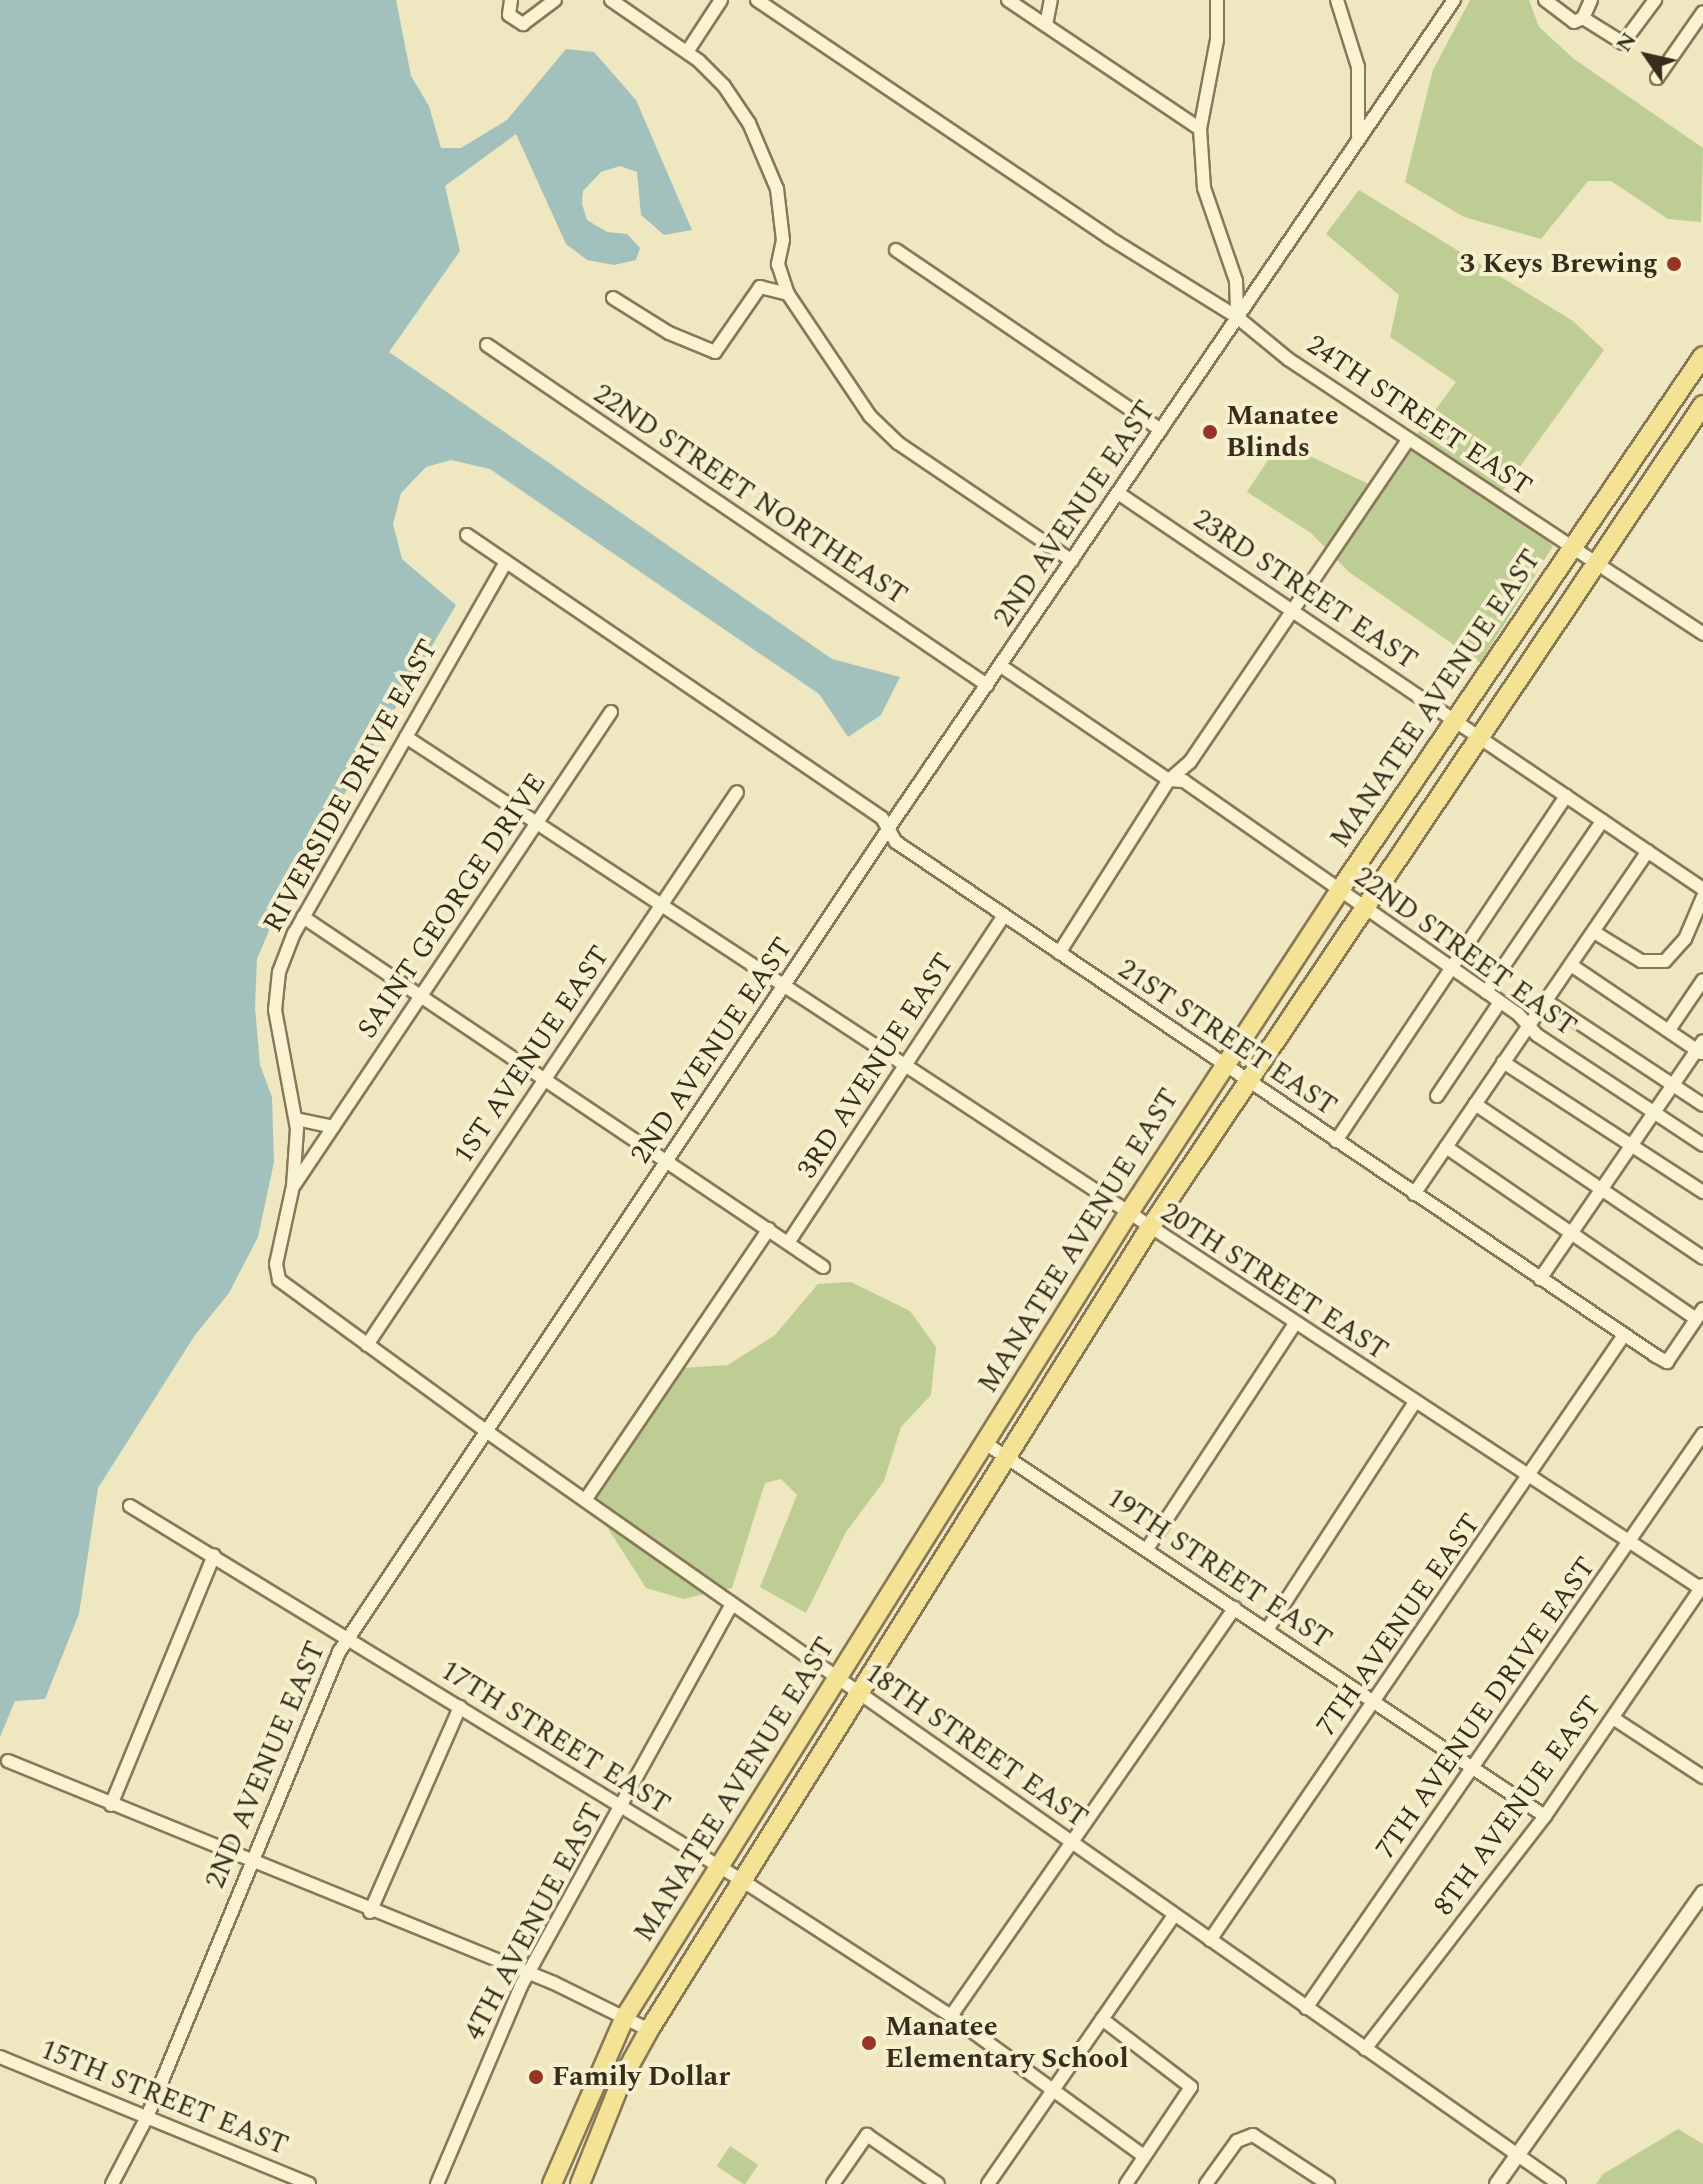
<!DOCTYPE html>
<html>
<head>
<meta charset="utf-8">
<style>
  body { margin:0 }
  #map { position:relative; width:1703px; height:2184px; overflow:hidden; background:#efe7bf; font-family:Spectral,serif }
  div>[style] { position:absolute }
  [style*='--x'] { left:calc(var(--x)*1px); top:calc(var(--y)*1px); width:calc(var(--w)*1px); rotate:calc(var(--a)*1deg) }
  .green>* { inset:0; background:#becd93; transform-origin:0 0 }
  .water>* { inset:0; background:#a2c0bc }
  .roads { filter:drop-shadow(2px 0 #887857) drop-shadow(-2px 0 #887857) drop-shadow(0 2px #887857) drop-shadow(0 -2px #887857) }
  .minor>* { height:12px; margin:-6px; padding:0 6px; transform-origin:6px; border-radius:6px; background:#faf3d2 }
  .tertiary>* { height:14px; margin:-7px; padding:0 7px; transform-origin:7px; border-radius:7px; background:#faf3d2 }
  .primary>* { height:18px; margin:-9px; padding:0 9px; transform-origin:9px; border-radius:9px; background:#f4e395 }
  .dots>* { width:22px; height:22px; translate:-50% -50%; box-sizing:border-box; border:4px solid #f6f0cf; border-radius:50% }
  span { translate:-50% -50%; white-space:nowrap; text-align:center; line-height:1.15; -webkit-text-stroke:8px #f6f0cf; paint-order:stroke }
  .poi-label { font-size:28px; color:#372d1c; font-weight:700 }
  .right { translate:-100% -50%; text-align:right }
  .left { translate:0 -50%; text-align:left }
  .street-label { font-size:28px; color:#372d1c }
  .north { position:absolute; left:1607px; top:16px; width:80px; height:80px; -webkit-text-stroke:6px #f6f0cf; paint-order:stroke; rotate:304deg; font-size:22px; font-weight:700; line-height:32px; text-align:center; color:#372d1c }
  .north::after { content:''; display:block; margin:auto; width:28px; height:36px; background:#372d1c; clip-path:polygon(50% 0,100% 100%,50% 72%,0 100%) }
</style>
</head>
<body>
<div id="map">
  <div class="green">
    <i style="clip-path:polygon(1470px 0,1529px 0,1539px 27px,1574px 59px,1703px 148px,1701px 222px,1668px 219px,1611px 181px,1588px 181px,1541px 239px,1464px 217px,1405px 182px,1433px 70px)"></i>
    <i style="clip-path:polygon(1359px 190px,1573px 321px,1604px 350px,1501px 493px,1415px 437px,1456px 382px,1390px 337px,1399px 295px,1326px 234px)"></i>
    <i style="clip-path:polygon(1280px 442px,1377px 488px,1409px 446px,1511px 512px,1553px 546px,1480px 663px,1349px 572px,1311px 533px,1247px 492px)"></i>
    <i style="clip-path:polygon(851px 1282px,910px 1311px,936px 1347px,931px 1395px,901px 1427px,884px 1481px,846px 1532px,806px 1613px,760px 1587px,797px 1495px,781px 1479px,765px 1483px,732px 1588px,722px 1590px,594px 1498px,682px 1368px,728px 1365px,775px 1335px,818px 1284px)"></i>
    <i style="clip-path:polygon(600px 1516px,708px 1593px,684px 1599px,646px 1588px)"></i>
    <i style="clip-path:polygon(1678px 2129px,1703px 2144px,1703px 2184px,1596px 2184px,1603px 2174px)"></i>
    <i style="left:730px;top:2146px;width:34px;height:24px;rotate:34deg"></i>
  </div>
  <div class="water">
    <i style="clip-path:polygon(0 0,396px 0,411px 76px,429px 106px,441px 148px,461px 148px,507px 120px,566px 49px,594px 52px,636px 100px,692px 230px,664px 235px,641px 215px,637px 172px,620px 166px,601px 172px,583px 191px,582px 204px,587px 220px,607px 232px,627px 234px,640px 248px,636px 260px,614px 265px,587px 260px,566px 244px,516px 134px,445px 186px,460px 251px,389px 352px,832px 659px,900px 677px,881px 715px,848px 737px,819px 694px,490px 469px,451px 460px,426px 467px,401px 493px,393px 524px,402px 559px,456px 605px,282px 900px,257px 959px,255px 1007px,260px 1065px,272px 1097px,274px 1162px,258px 1237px,229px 1293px,195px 1335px,98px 1488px,79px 1614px,45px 1699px,15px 1701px,0 1737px)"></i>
  </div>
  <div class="roads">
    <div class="minor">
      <i style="--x:511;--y:0;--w:15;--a:98"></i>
      <i style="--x:509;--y:15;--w:17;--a:33"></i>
      <i style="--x:523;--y:24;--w:40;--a:-37"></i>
      <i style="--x:611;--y:0;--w:107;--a:34.7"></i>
      <i style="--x:699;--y:61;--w:35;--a:45"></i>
      <i style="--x:724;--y:86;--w:45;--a:56"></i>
      <i style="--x:749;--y:123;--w:72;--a:67"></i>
      <i style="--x:777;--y:189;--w:51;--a:83.3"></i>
      <i style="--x:783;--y:240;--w:25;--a:102"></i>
      <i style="--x:778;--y:264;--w:32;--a:72"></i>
      <i style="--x:788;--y:294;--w:147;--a:56.1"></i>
      <i style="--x:870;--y:416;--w:39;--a:44"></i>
      <i style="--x:898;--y:443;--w:210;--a:34.1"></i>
      <i style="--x:757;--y:0;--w:424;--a:34"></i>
      <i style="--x:1108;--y:237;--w:152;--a:31.8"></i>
      <i style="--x:1237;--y:317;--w:66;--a:39.5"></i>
      <i style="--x:1288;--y:359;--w:498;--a:33.5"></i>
      <i style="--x:1008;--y:0;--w:231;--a:33.9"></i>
      <i style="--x:1200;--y:129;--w:59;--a:86.1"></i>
      <i style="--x:1204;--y:188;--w:98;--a:71"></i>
      <i style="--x:1236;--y:281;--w:36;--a:88"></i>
      <i style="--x:1337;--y:0;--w:70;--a:72.6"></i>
      <i style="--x:1358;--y:67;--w:69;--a:90"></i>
      <i style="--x:1545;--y:0;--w:36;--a:37"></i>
      <i style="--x:1574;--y:22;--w:10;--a:-24"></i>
      <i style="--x:1591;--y:0;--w:20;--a:114"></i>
      <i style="--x:1583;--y:18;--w:47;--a:32"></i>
      <i style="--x:1623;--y:43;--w:54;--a:-53.3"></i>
      <i style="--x:1046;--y:25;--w:25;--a:-79"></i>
      <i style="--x:687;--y:52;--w:62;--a:-56.8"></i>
      <i style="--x:1657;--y:78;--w:80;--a:-55.1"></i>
      <i style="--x:1200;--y:129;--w:91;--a:-79.2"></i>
      <i style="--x:1217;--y:40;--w:40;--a:-90"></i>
      <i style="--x:896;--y:250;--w:320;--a:34.2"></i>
      <i style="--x:613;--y:298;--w:66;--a:32"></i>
      <i style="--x:669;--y:333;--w:50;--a:22.4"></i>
      <i style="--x:715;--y:352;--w:79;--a:-55.3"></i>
      <i style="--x:760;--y:287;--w:29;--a:14"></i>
      <i style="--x:487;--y:345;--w:605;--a:34.22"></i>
      <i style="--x:1118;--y:493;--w:706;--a:34.09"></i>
      <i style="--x:467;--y:535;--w:502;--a:34.29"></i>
      <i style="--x:882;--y:818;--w:28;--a:60"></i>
      <i style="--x:896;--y:842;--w:917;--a:34.07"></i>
      <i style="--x:1656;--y:1356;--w:13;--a:29"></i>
      <i style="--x:1667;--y:1362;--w:64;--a:-55.8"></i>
      <i style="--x:506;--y:562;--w:427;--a:119.7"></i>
      <i style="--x:294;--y:933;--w:42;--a:111"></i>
      <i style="--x:279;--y:972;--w:38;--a:96"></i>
      <i style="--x:275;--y:1010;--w:121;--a:79.5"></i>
      <i style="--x:297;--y:1129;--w:57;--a:94"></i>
      <i style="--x:293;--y:1186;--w:80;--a:102.3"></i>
      <i style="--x:276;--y:1264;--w:16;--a:79"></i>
      <i style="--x:279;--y:1280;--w:256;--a:36.1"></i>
      <i style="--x:486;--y:1431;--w:1311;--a:35.06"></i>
      <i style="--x:1001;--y:666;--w:203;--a:34.2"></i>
      <i style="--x:1169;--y:780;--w:15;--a:4"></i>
      <i style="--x:1184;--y:781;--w:407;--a:34.9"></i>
      <i style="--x:1518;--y:1014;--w:28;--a:48"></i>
      <i style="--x:1537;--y:1035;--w:199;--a:33.5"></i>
      <i style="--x:406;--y:737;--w:1552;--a:33.33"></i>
      <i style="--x:303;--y:917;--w:627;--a:33.94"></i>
      <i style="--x:1594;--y:932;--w:55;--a:31.7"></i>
      <i style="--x:1641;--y:961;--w:24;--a:0"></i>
      <i style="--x:1665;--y:961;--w:30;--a:-48"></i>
      <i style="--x:1685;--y:939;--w:46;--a:-66.8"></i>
      <i style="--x:1059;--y:953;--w:205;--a:-57.6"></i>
      <i style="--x:1169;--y:780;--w:28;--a:-41"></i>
      <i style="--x:1190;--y:762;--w:390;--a:-55.9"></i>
      <i style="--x:1571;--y:965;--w:157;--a:34.1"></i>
      <i style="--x:1486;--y:992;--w:207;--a:-55.8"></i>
      <i style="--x:1546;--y:1001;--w:188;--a:33.5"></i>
      <i style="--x:1669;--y:1030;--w:60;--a:-55.8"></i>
      <i style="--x:1503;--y:1062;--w:239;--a:33"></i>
      <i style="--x:1437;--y:1096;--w:113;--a:-56.2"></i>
      <i style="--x:1475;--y:1104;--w:275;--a:34"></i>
      <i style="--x:296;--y:1119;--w:38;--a:12"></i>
      <i style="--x:1336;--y:1141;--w:415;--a:-56.3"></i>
      <i style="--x:1446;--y:1147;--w:303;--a:34.5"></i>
      <i style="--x:295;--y:1184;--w:568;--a:-56.2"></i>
      <i style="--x:1414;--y:1194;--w:415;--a:-55.7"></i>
      <i style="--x:788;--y:1243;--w:393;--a:-56.6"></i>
      <i style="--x:1540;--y:1279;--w:288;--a:-55.6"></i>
      <i style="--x:367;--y:1345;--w:665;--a:-56.21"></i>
      <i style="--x:985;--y:1443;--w:673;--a:33.67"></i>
      <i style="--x:586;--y:1499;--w:326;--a:-55.9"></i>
      <i style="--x:130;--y:1506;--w:719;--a:31.46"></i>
      <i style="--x:743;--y:1881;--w:248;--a:33"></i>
      <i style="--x:951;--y:2016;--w:238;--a:36"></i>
      <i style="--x:1147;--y:1549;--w:269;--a:-56.7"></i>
      <i style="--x:1267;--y:1630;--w:272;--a:-57"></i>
      <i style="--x:1613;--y:1718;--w:108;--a:33.2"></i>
      <i style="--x:8;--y:1761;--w:589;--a:22.13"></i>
      <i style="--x:554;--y:1983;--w:106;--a:26.3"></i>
      <i style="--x:111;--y:1805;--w:270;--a:-67.6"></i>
      <i style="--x:370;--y:1912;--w:224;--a:-66.3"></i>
      <i style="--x:1210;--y:1940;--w:733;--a:-55.62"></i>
      <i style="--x:1306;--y:2008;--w:698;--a:-55.33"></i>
      <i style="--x:951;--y:2016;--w:497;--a:-55.2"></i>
      <i style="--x:1102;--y:2019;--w:112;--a:37.4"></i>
      <i style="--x:1191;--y:2087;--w:117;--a:123.8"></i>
      <i style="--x:1365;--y:2049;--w:294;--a:-52.3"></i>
      <i style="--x:1545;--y:1816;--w:280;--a:-55.6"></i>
      <i style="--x:0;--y:2057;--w:334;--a:22.3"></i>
      <i style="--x:112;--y:2184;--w:76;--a:-62.4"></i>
      <i style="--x:147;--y:2117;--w:503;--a:-67.56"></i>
      <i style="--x:339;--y:1652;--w:989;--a:-56.29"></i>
      <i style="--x:888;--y:829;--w:1004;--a:-55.68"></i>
      <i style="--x:437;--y:2184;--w:215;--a:-67"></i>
      <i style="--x:521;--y:1986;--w:436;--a:-61.1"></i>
      <i style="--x:833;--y:2184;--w:60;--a:-55.2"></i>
      <i style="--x:867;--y:2135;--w:86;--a:34.6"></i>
      <i style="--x:988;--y:2184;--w:327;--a:-55.3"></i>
      <i style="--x:1206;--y:2184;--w:53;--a:-54.2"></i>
      <i style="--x:1237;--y:2141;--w:17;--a:-21"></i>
      <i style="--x:1253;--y:2135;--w:90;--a:33.2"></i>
    </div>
    <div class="tertiary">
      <i style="--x:1497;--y:2184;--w:357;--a:-54.7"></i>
    </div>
    <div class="primary">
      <i style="--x:552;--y:2184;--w:182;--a:-66.4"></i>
      <i style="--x:625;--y:2017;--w:948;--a:-57.94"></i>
      <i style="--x:1128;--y:1214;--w:386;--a:-56.8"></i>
      <i style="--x:1339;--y:891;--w:647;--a:-55.77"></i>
      <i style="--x:580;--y:2184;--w:113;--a:-68.2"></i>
      <i style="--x:622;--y:2079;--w:56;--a:-61.1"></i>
      <i style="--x:649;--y:2030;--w:944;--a:-58.03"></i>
      <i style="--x:1149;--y:1229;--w:993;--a:-56.09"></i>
    </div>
  </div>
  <div class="dots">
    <i style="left:1674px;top:264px;background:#983425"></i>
    <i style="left:1210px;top:432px;background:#983425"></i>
    <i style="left:869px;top:2043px;background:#983425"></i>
    <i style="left:536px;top:2077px;background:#983425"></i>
  </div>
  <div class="poi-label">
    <span class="right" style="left:1658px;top:264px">3 Keys Brewing</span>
    <span class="left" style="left:1226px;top:432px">Manatee<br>Blinds</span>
    <span class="left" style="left:885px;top:2043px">Manatee<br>Elementary School</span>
    <span class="left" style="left:552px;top:2077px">Family Dollar</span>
  </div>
  <div class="street-label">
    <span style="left:1419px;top:416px;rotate:34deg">24TH STREET EAST</span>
    <span style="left:750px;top:495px;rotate:34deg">22ND STREET NORTHEAST</span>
    <span style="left:1075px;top:514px;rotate:-56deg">2ND AVENUE EAST</span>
    <span style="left:1305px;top:590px;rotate:34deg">23RD STREET EAST</span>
    <span style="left:1436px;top:699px;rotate:-56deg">MANATEE AVENUE EAST</span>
    <span style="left:351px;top:786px;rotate:-61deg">RIVERSIDE DRIVE EAST</span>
    <span style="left:452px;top:906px;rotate:-56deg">SAINT GEORGE DRIVE</span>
    <span style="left:1465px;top:952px;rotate:36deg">22ND STREET EAST</span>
    <span style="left:1227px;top:1038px;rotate:34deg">21ST STREET EAST</span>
    <span style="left:712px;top:1051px;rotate:-56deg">2ND AVENUE EAST</span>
    <span style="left:532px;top:1055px;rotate:-56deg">1ST AVENUE EAST</span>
    <span style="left:876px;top:1066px;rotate:-57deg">3RD AVENUE EAST</span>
    <span style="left:1079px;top:1241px;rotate:-58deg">MANATEE AVENUE EAST</span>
    <span style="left:1274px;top:1282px;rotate:33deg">20TH STREET EAST</span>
    <span style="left:1219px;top:1569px;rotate:34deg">19TH STREET EAST</span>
    <span style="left:1399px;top:1625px;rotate:-55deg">7TH AVENUE EAST</span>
    <span style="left:1486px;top:1708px;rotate:-55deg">7TH AVENUE DRIVE EAST</span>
    <span style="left:555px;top:1738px;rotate:32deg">17TH STREET EAST</span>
    <span style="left:976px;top:1746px;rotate:35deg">18TH STREET EAST</span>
    <span style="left:266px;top:1765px;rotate:-67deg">2ND AVENUE EAST</span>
    <span style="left:735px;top:1790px;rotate:-58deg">MANATEE AVENUE EAST</span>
    <span style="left:1518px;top:1806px;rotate:-54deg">8TH AVENUE EAST</span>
    <span style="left:534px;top:1922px;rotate:-62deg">4TH AVENUE EAST</span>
    <span style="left:164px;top:2098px;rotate:22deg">15TH STREET EAST</span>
  </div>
  <div class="north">N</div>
</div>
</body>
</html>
